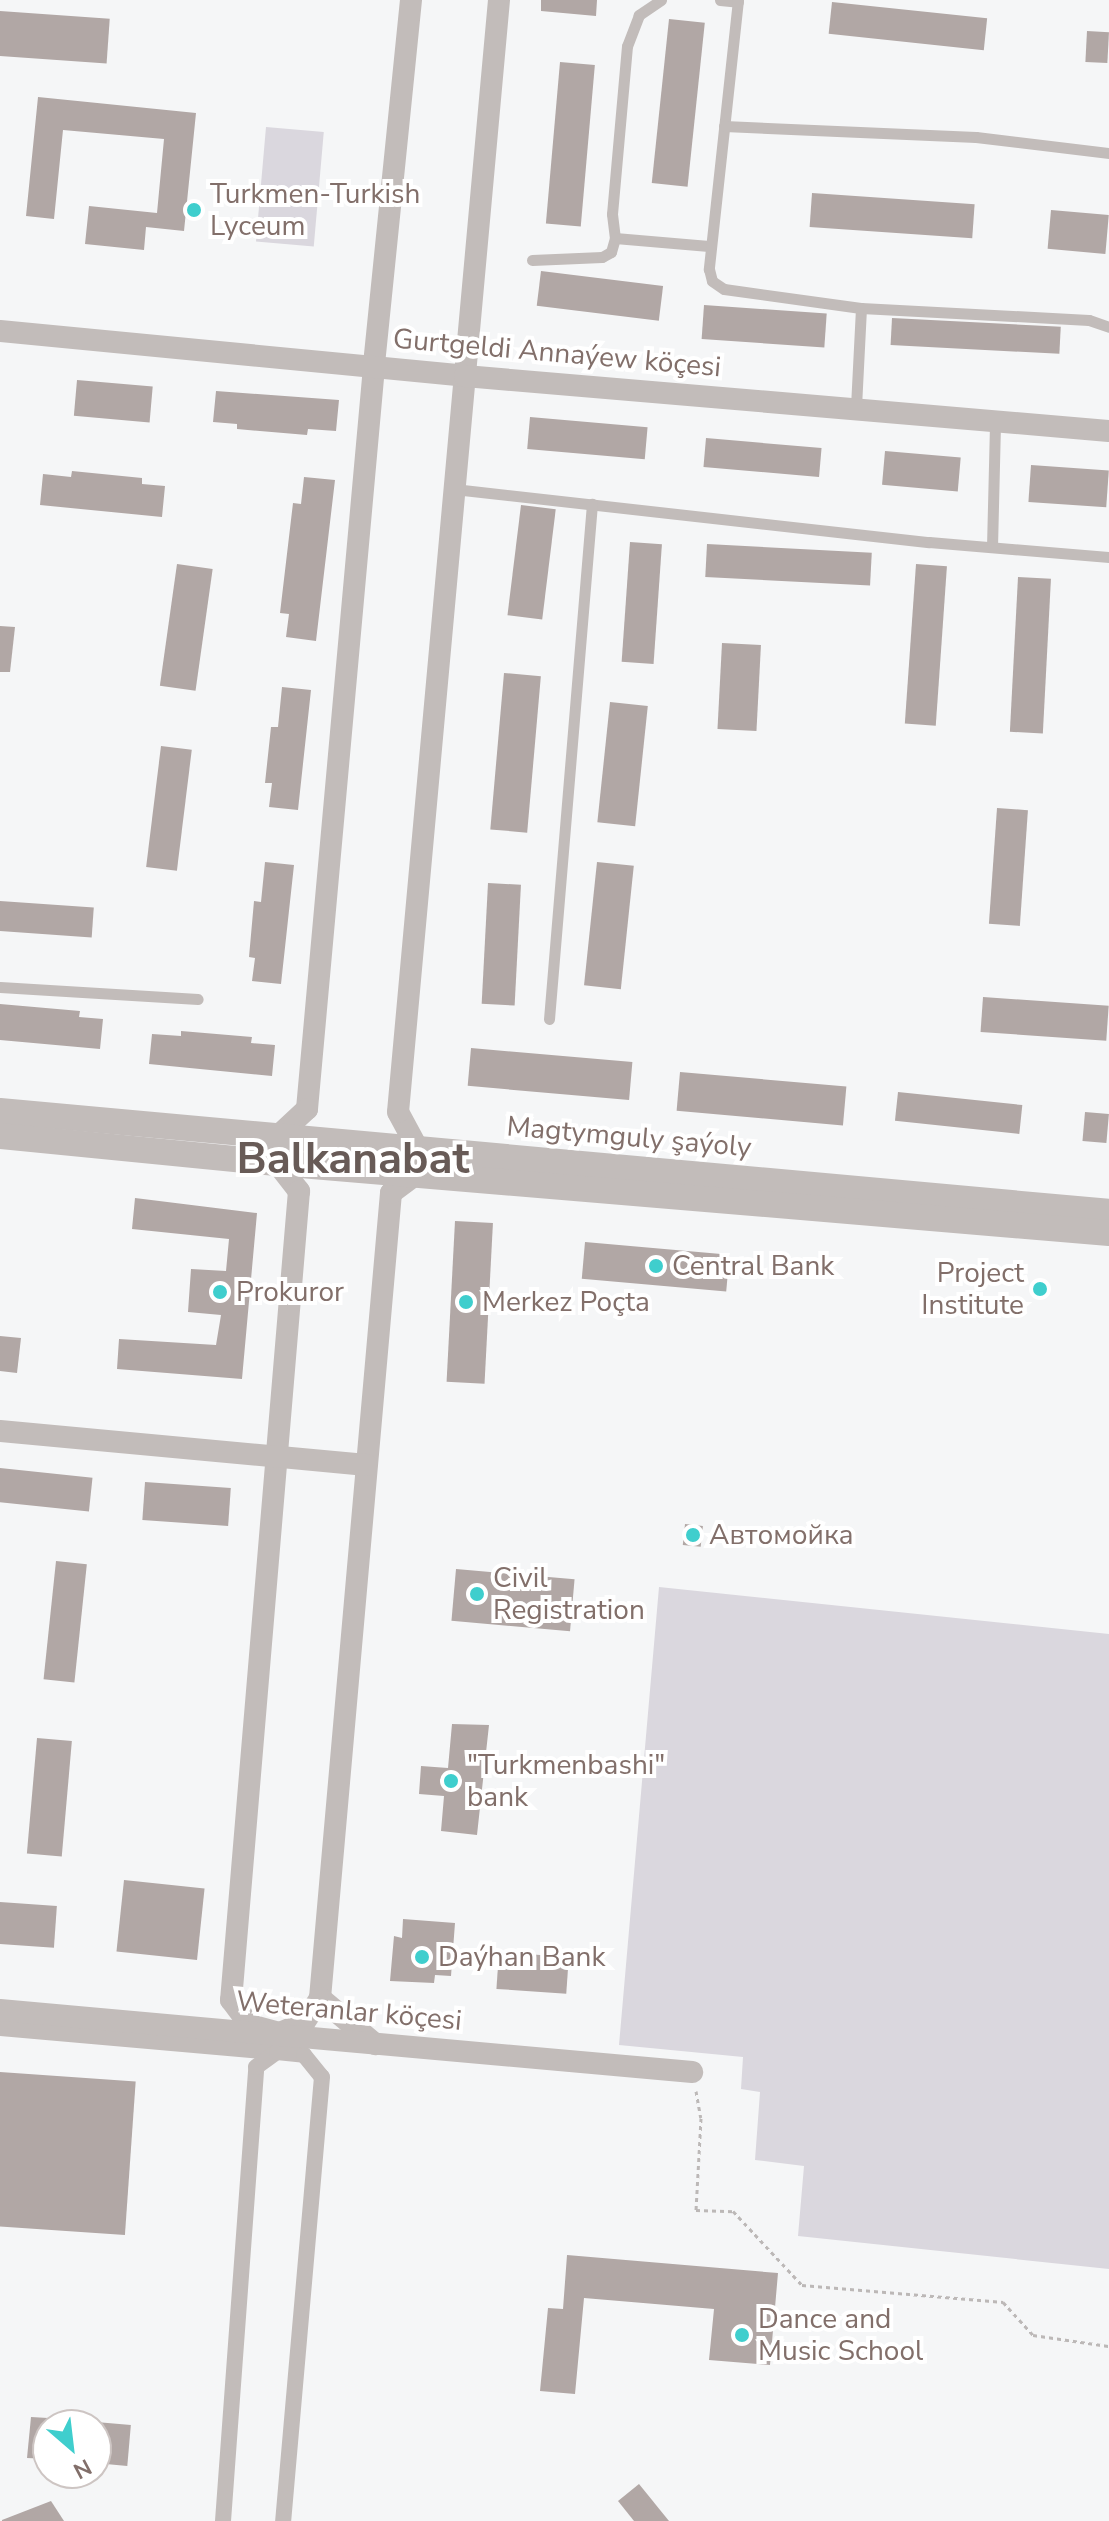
<!DOCTYPE html>
<html>
<head>
<meta charset="utf-8">
<style>
  body { margin:0 }
  #map { position:relative; width:1109px; height:2521px; overflow:hidden; background:#f5f6f7; font-family:"Nunito Sans",sans-serif }
  div>[style] { position:absolute }
  [style*='--x'] { left:calc(var(--x)*1px); top:calc(var(--y)*1px); width:calc(var(--w)*1px); rotate:calc(var(--a)*1deg) }
  .green>* { inset:0; background:#dad7de; transform-origin:0 0 }
  .building>* { inset:0; background:#b1a7a5; transform-origin:0 0 }
  .path>* { height:3px; margin-top:-1.5px; transform-origin:0; background:repeating-linear-gradient(90deg,#bcb8b7 0 4px,transparent 0 8px) }
  .service>* { height:11px; margin:-5.5px; padding:0 5.5px; transform-origin:5.5px; border-radius:5.5px; background:#c2bcba }
  .pedestrian>* { height:16px; margin:-8px; padding:0 8px; transform-origin:8px; border-radius:8px; background:#c2bcba }
  .minor>* { height:22px; margin:-11px; padding:0 11px; transform-origin:11px; border-radius:11px; background:#c2bcba }
  .tertiary>* { height:26px; margin:-13px; padding:0 13px; transform-origin:13px; border-radius:13px; background:#c2bcba }
  .dots>* { width:22px; height:22px; translate:-50% -50%; box-sizing:border-box; border:4px solid #fff; border-radius:50% }
  span { translate:-50% -50%; white-space:nowrap; text-align:center; line-height:1.15; -webkit-text-stroke:8px #fff; paint-order:stroke }
  .poi-label { font-size:28px; color:#826f6a }
  .left { translate:0 -50%; text-align:left }
  .right { translate:-100% -50%; text-align:right }
  .street-label { font-size:28px; color:#826f6a }
  .town-label { font-size:44px; color:#685b57; font-weight:700 }
  .north { position:absolute; left:32px; top:2409px; width:80px; height:80px; box-sizing:border-box; background:#fff; border:2px solid #cdc5c3; border-radius:50%; rotate:152deg; font-size:22px; font-weight:700; line-height:32px; text-align:center; color:#826f6a }
  .north::after { content:''; display:block; margin:auto; width:28px; height:36px; background:#3fcecd; clip-path:polygon(50% 0,100% 100%,50% 72%,0 100%) }
</style>
</head>
<body>
<div id="map">
  <div class="green">
    <i style="left:266px;top:127px;width:58px;height:115px;rotate:5deg"></i>
    <i style="clip-path:polygon(659px 1587px,1109px 1634px,1109px 2269px,798px 2236px,804px 2166px,755px 2160px,760px 2092px,741px 2089px,743px 2057px,619px 2045px)"></i>
  </div>
  <div class="building">
    <i style="clip-path:polygon(541px 0,597px 0,596px 16px,541px 11px)"></i>
    <i style="left:832px;top:2px;width:156px;height:32px;rotate:6deg"></i>
    <i style="left:0;top:11px;width:110px;height:45px;rotate:4deg"></i>
    <i style="left:669px;top:19px;width:36px;height:165px;rotate:6deg"></i>
    <i style="left:1087px;top:31px;width:22px;height:31px;rotate:3deg"></i>
    <i style="left:560px;top:62px;width:35px;height:162px;rotate:5deg"></i>
    <i style="clip-path:polygon(38px 97px,196px 113px,184px 231px,146px 227px,144px 250px,85px 244px,89px 206px,157px 213px,164px 139px,63px 130px,54px 219px,26px 216px)"></i>
    <i style="left:812px;top:193px;width:163px;height:34px;rotate:4deg"></i>
    <i style="left:1051px;top:210px;width:58px;height:39px;rotate:5deg"></i>
    <i style="left:541px;top:271px;width:123px;height:35px;rotate:7deg"></i>
    <i style="left:704px;top:305px;width:123px;height:34px;rotate:4deg"></i>
    <i style="left:892px;top:318px;width:169px;height:27px;rotate:3deg"></i>
    <i style="left:77px;top:380px;width:76px;height:36px;rotate:5deg"></i>
    <i style="clip-path:polygon(216px 391px,339px 400px,336px 431px,308px 429px,307px 435px,237px 429px,237px 424px,213px 422px)"></i>
    <i style="left:530px;top:417px;width:118px;height:32px;rotate:5deg"></i>
    <i style="left:706px;top:438px;width:116px;height:29px;rotate:5deg"></i>
    <i style="left:885px;top:451px;width:76px;height:34px;rotate:5deg"></i>
    <i style="left:1031px;top:465px;width:78px;height:37px;rotate:4deg"></i>
    <i style="clip-path:polygon(72px 471px,142px 478px,142px 484px,165px 486px,162px 517px,40px 505px,43px 474px,71px 477px)"></i>
    <i style="clip-path:polygon(304px 477px,335px 480px,316px 641px,286px 637px,289px 614px,280px 613px,293px 503px,301px 504px)"></i>
    <i style="left:521px;top:505px;width:35px;height:111px;rotate:7deg"></i>
    <i style="left:630px;top:542px;width:32px;height:120px;rotate:4deg"></i>
    <i style="left:707px;top:544px;width:165px;height:33px;rotate:3deg"></i>
    <i style="left:177px;top:564px;width:36px;height:123px;rotate:8deg"></i>
    <i style="left:916px;top:564px;width:31px;height:160px;rotate:4deg"></i>
    <i style="left:1018px;top:577px;width:33px;height:155px;rotate:3deg"></i>
    <i style="clip-path:polygon(0 626px,15px 627px,10px 672px,0 672px)"></i>
    <i style="left:722px;top:643px;width:39px;height:86px;rotate:3deg"></i>
    <i style="left:504px;top:673px;width:37px;height:157px;rotate:5deg"></i>
    <i style="clip-path:polygon(282px 687px,311px 690px,298px 810px,269px 807px,272px 783px,265px 783px,271px 727px,278px 727px)"></i>
    <i style="left:610px;top:702px;width:38px;height:121px;rotate:6deg"></i>
    <i style="left:161px;top:746px;width:31px;height:122px;rotate:7deg"></i>
    <i style="left:997px;top:808px;width:31px;height:116px;rotate:4deg"></i>
    <i style="clip-path:polygon(265px 862px,294px 865px,281px 984px,252px 981px,255px 958px,249px 957px,254px 901px,261px 902px)"></i>
    <i style="left:597px;top:862px;width:37px;height:124px;rotate:6deg"></i>
    <i style="left:488px;top:883px;width:33px;height:121px;rotate:3deg"></i>
    <i style="left:0;top:901px;width:94px;height:30px;rotate:4deg"></i>
    <i style="left:983px;top:997px;width:126px;height:35px;rotate:4deg"></i>
    <i style="clip-path:polygon(0 1004px,80px 1011px,79px 1017px,103px 1019px,100px 1049px,0 1040px)"></i>
    <i style="clip-path:polygon(181px 1031px,252px 1037px,251px 1043px,275px 1045px,272px 1076px,149px 1064px,152px 1034px,181px 1036px)"></i>
    <i style="left:471px;top:1048px;width:162px;height:38px;rotate:5deg"></i>
    <i style="left:680px;top:1072px;width:167px;height:39px;rotate:5deg"></i>
    <i style="left:898px;top:1092px;width:125px;height:29px;rotate:6deg"></i>
    <i style="left:1085px;top:1112px;width:24px;height:29px;rotate:5deg"></i>
    <i style="clip-path:polygon(135px 1198px,257px 1213px,242px 1379px,117px 1369px,119px 1339px,216px 1345px,221px 1315px,188px 1312px,191px 1269px,226px 1271px,229px 1239px,132px 1229px)"></i>
    <i style="left:455px;top:1221px;width:38px;height:161px;rotate:3deg"></i>
    <i style="left:585px;top:1242px;width:145px;height:37px;rotate:5deg"></i>
    <i style="clip-path:polygon(0 1336px,21px 1338px,17px 1373px,0 1371px)"></i>
    <i style="left:0;top:1468px;width:93px;height:34px;rotate:6deg"></i>
    <i style="left:145px;top:1482px;width:86px;height:38px;rotate:4deg"></i>
    <i style="left:685px;top:1524px;width:18px;height:21px;rotate:6deg"></i>
    <i style="left:56px;top:1561px;width:31px;height:119px;rotate:6deg"></i>
    <i style="left:456px;top:1569px;width:119px;height:52px;rotate:5deg"></i>
    <i style="clip-path:polygon(452px 1724px,489px 1725px,477px 1835px,441px 1831px,444px 1796px,419px 1794px,421px 1766px,448px 1768px)"></i>
    <i style="left:37px;top:1738px;width:35px;height:116px;rotate:5deg"></i>
    <i style="left:124px;top:1880px;width:81px;height:72px;rotate:6deg"></i>
    <i style="left:0;top:1902px;width:57px;height:42px;rotate:4deg"></i>
    <i style="clip-path:polygon(403px 1919px,455px 1923px,451px 1976px,435px 1975px,434px 1983px,390px 1981px,394px 1936px,402px 1938px)"></i>
    <i style="left:499px;top:1952px;width:70px;height:37px;rotate:4deg"></i>
    <i style="left:0;top:2072px;width:136px;height:154px;rotate:4deg"></i>
    <i style="clip-path:polygon(567px 2255px,778px 2273px,770px 2365px,709px 2360px,714px 2309px,584px 2298px,575px 2394px,540px 2391px,548px 2308px,563px 2309px)"></i>
    <i style="clip-path:polygon(31px 2417px,48px 2418px,48px 2459px,27px 2458px)"></i>
    <i style="left:96px;top:2422px;width:35px;height:41px;rotate:5deg"></i>
    <i style="clip-path:polygon(639px 2484px,669px 2521px,634px 2521px,618px 2501px)"></i>
    <i style="clip-path:polygon(51px 2501px,64px 2521px,2px 2521px,2px 2520px)"></i>
  </div>
  <div class="path">
    <i style="--x:696;--y:2091;--w:27;--a:80"></i>
    <i style="--x:701;--y:2118;--w:92;--a:93.1"></i>
    <i style="--x:696;--y:2210;--w:37;--a:2"></i>
    <i style="--x:733;--y:2211;--w:101;--a:47"></i>
    <i style="--x:802;--y:2285;--w:202;--a:4.8"></i>
    <i style="--x:1003;--y:2302;--w:45;--a:47.7"></i>
    <i style="--x:1033;--y:2335;--w:76;--a:8.3"></i>
  </div>
  <div class="service">
    <i style="--x:661;--y:0;--w:27;--a:146"></i>
    <i style="--x:639;--y:15;--w:33;--a:111"></i>
    <i style="--x:627;--y:46;--w:169;--a:95.1"></i>
    <i style="--x:612;--y:214;--w:24;--a:83"></i>
    <i style="--x:615;--y:238;--w:94;--a:4.9"></i>
    <i style="--x:720;--y:0;--w:18;--a:6"></i>
    <i style="--x:738;--y:0;--w:271;--a:96.2"></i>
    <i style="--x:709;--y:269;--w:12;--a:76"></i>
    <i style="--x:712;--y:281;--w:14;--a:34"></i>
    <i style="--x:724;--y:289;--w:138;--a:7.9"></i>
    <i style="--x:861;--y:308;--w:99;--a:92.9"></i>
    <i style="--x:724;--y:126;--w:252;--a:2.5"></i>
    <i style="--x:976;--y:137;--w:134;--a:6.9"></i>
    <i style="--x:532;--y:260;--w:70;--a:-2.5"></i>
    <i style="--x:602;--y:257;--w:10;--a:-29"></i>
    <i style="--x:611;--y:252;--w:15;--a:-74"></i>
    <i style="--x:861;--y:308;--w:228;--a:3"></i>
    <i style="--x:1089;--y:320;--w:21;--a:19"></i>
    <i style="--x:454;--y:489;--w:478;--a:6.4"></i>
    <i style="--x:929;--y:542;--w:181;--a:4.8"></i>
    <i style="--x:992;--y:547;--w:125;--a:-88.6"></i>
    <i style="--x:0;--y:987;--w:198;--a:3.5"></i>
    <i style="--x:549;--y:1019;--w:517;--a:-85.23"></i>
  </div>
  <div class="pedestrian">
    <i style="--x:0;--y:2028;--w:278;--a:5"></i>
    <i style="--x:223;--y:2521;--w:455;--a:-85.8"></i>
    <i style="--x:256;--y:2067;--w:26;--a:-36"></i>
    <i style="--x:277;--y:2052;--w:27;--a:6"></i>
    <i style="--x:304;--y:2055;--w:28;--a:51"></i>
    <i style="--x:322;--y:2077;--w:446;--a:95"></i>
  </div>
  <div class="minor">
    <i style="--x:411;--y:0;--w:369;--a:95.8"></i>
    <i style="--x:374;--y:367;--w:745;--a:95.16"></i>
    <i style="--x:307;--y:1109;--w:40;--a:137"></i>
    <i style="--x:278;--y:1136;--w:27;--a:92"></i>
    <i style="--x:277;--y:1163;--w:36;--a:52"></i>
    <i style="--x:299;--y:1191;--w:812;--a:94.8"></i>
    <i style="--x:231;--y:2000;--w:31;--a:53"></i>
    <i style="--x:250;--y:2025;--w:31;--a:15"></i>
    <i style="--x:280;--y:2033;--w:26;--a:-23"></i>
    <i style="--x:304;--y:2023;--w:30;--a:-57"></i>
    <i style="--x:320;--y:1998;--w:808;--a:-84.96"></i>
    <i style="--x:391;--y:1193;--w:31;--a:-37"></i>
    <i style="--x:416;--y:1174;--w:23;--a:-83"></i>
    <i style="--x:419;--y:1151;--w:44;--a:-118.3"></i>
    <i style="--x:398;--y:1112;--w:1117;--a:-84.81"></i>
    <i style="--x:0;--y:331;--w:467;--a:5.5"></i>
    <i style="--x:465;--y:376;--w:646;--a:4.88"></i>
    <i style="--x:0;--y:1431;--w:368;--a:5.3"></i>
    <i style="--x:320;--y:1998;--w:72;--a:39.9"></i>
    <i style="--x:0;--y:2010;--w:695;--a:5.12"></i>
  </div>
  <div class="tertiary">
    <i style="--x:0;--y:1111;--w:1114;--a:5.2"></i>
    <i style="--x:0;--y:1136;--w:278;--a:5.6"></i>
    <i style="--x:277;--y:1163;--w:835;--a:4.81"></i>
  </div>
  <div class="dots">
    <i style="left:194px;top:210px;background:#3fcecd"></i>
    <i style="left:656px;top:1266px;background:#3fcecd"></i>
    <i style="left:1040px;top:1289px;background:#3fcecd"></i>
    <i style="left:220px;top:1292px;background:#3fcecd"></i>
    <i style="left:466px;top:1302px;background:#3fcecd"></i>
    <i style="left:693px;top:1535px;background:#3fcecd"></i>
    <i style="left:477px;top:1594px;background:#3fcecd"></i>
    <i style="left:451px;top:1781px;background:#3fcecd"></i>
    <i style="left:422px;top:1957px;background:#3fcecd"></i>
    <i style="left:742px;top:2335px;background:#3fcecd"></i>
  </div>
  <div class="poi-label">
    <span class="left" style="left:210px;top:210px">Turkmen-Turkish<br>Lyceum</span>
    <span class="left" style="left:672px;top:1266px">Central Bank</span>
    <span class="right" style="left:1024px;top:1289px">Project<br>Institute</span>
    <span class="left" style="left:236px;top:1292px">Prokuror</span>
    <span class="left" style="left:482px;top:1302px">Merkez Poçta</span>
    <span class="left" style="left:709px;top:1535px">Автомойка</span>
    <span class="left" style="left:493px;top:1594px">Civil<br>Registration</span>
    <span class="left" style="left:467px;top:1781px">"Turkmenbashi"<br>bank</span>
    <span class="left" style="left:438px;top:1957px">Daýhan Bank</span>
    <span class="left" style="left:758px;top:2335px">Dance and<br>Music School</span>
  </div>
  <div class="street-label">
    <span style="left:557px;top:353px;rotate:5deg">Gurtgeldi Annaýew köçesi</span>
    <span style="left:629px;top:1137px;rotate:5deg">Magtymguly şaýoly</span>
    <span style="left:349px;top:2011px;rotate:5deg">Weteranlar köçesi</span>
  </div>
  <div class="town-label">
    <span style="left:353px;top:1159px">Balkanabat</span>
  </div>
  <div class="north">N</div>
</div>
</body>
</html>
